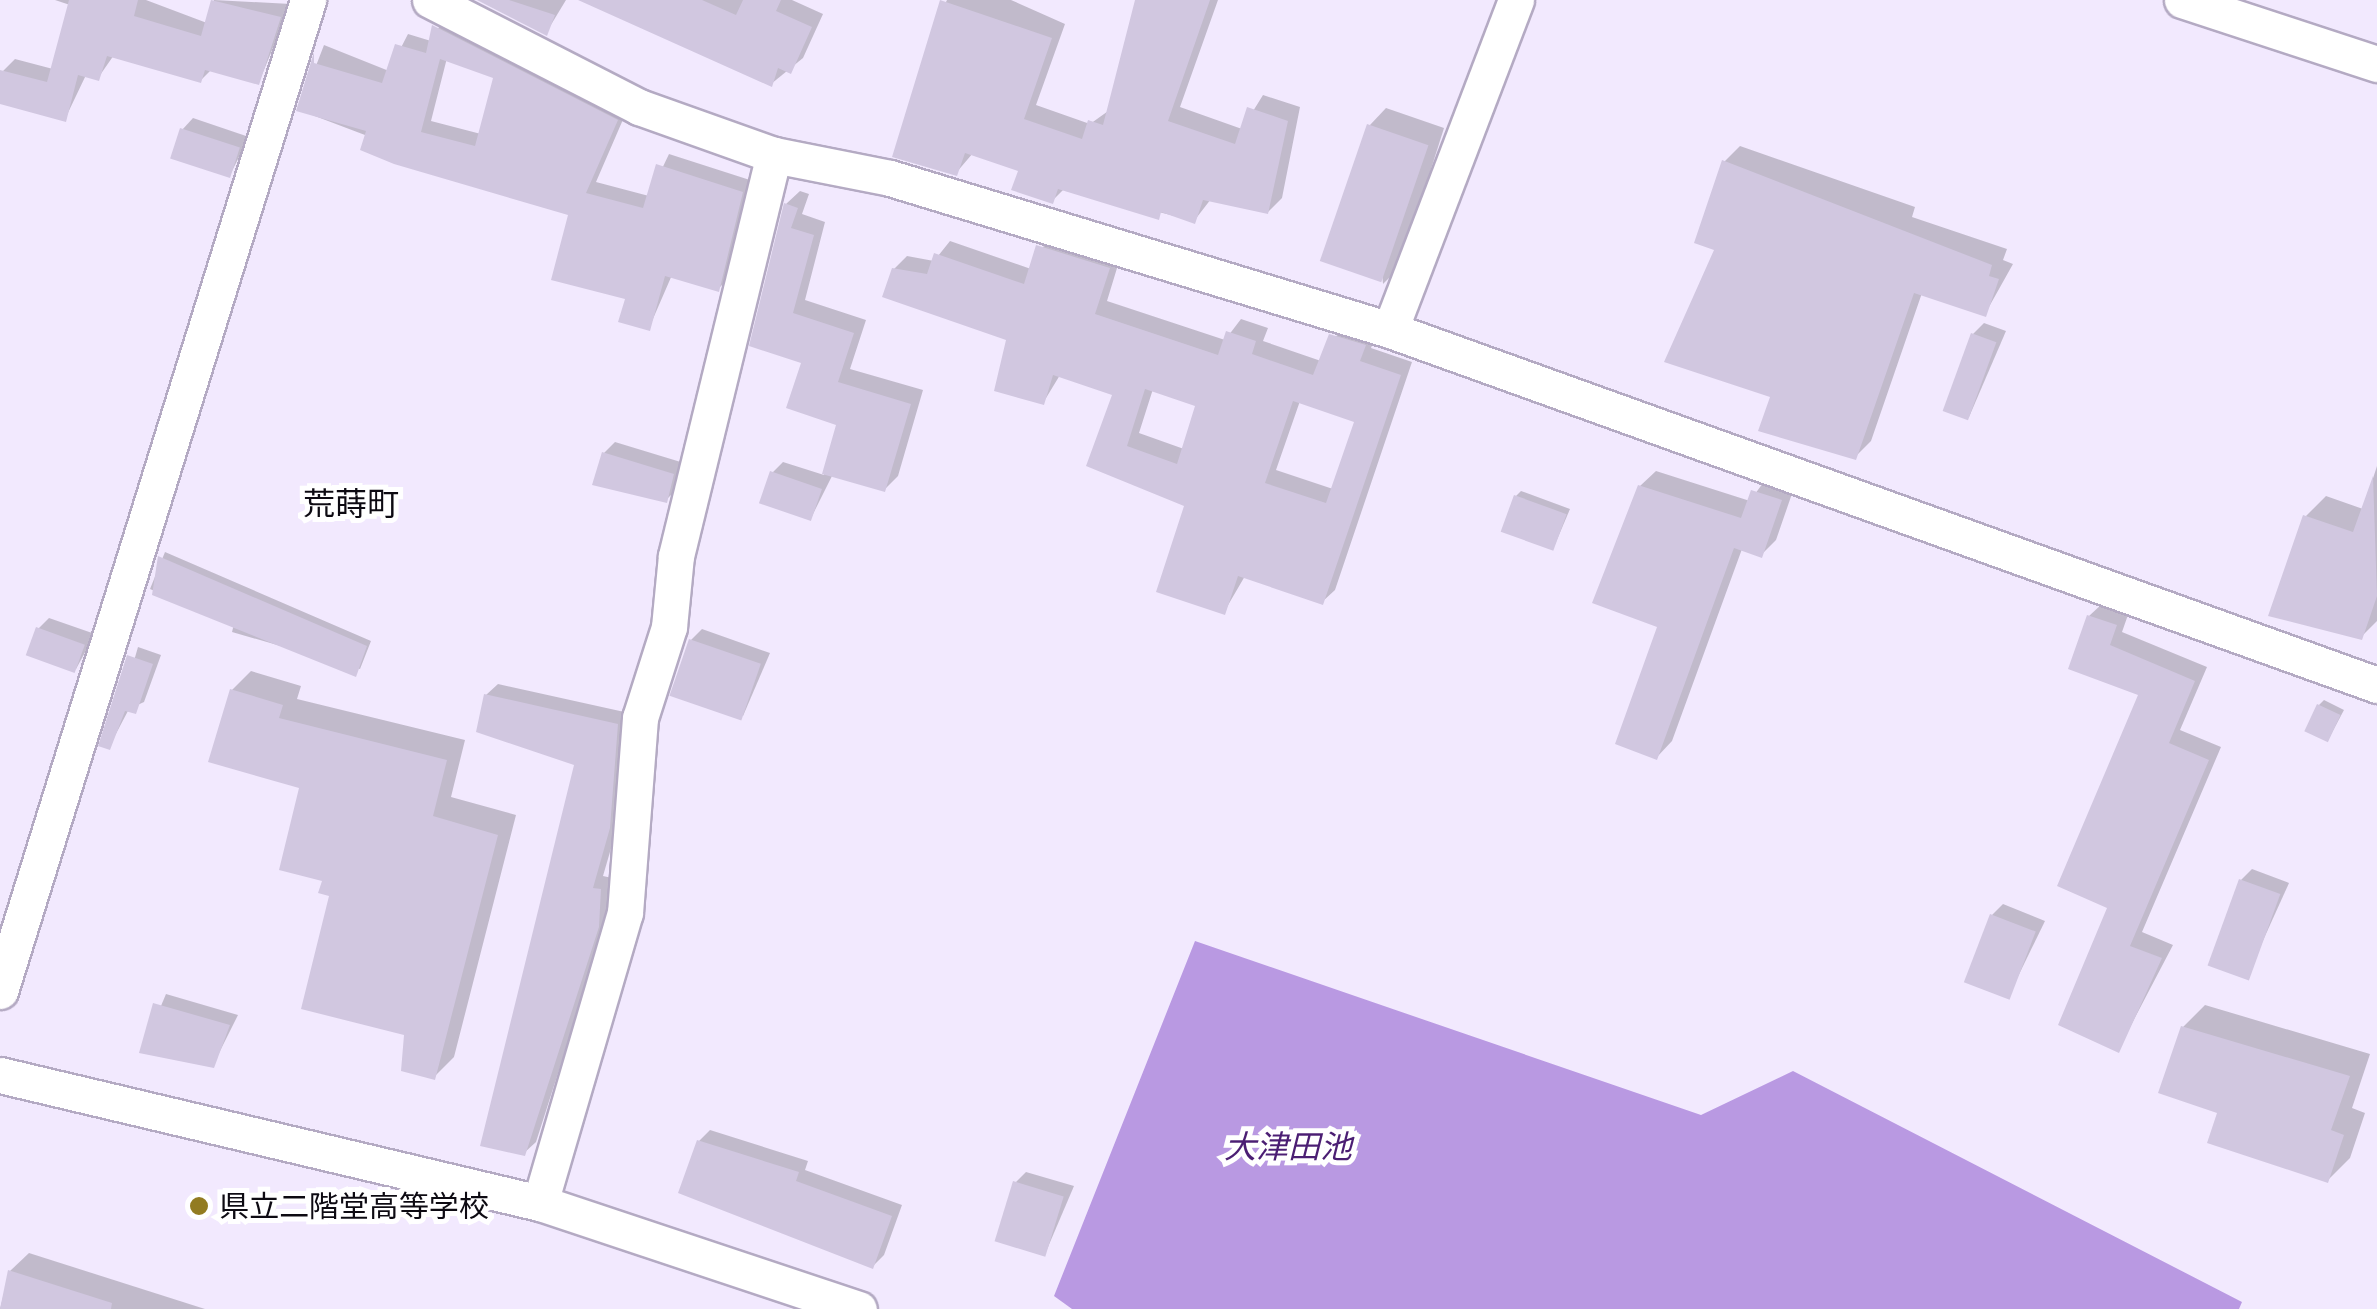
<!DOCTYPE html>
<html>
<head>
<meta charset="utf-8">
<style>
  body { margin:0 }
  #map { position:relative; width:2377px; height:1309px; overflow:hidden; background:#f2e9fe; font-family:"Noto Sans","Noto Sans JP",sans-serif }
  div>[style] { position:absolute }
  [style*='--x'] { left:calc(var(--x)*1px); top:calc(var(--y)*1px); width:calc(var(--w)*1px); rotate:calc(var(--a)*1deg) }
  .water>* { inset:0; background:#b999e2 }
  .shadow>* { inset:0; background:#0003 }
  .building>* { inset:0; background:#d1c7e0; transform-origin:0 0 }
  .roads { filter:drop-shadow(2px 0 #b4aac3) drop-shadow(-2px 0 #b4aac3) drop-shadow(0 2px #b4aac3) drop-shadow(0 -2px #b4aac3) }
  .minor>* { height:35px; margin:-17.5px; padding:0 17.5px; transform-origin:17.5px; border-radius:17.5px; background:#fff }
  .dots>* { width:28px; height:28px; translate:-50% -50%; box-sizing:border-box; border:5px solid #fff; border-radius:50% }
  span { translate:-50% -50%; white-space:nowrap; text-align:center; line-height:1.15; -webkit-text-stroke:10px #fff; paint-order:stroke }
  .poi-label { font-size:30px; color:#0d0a12 }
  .left { translate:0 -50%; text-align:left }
  .neighbourhood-label { font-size:32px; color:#0d0a12 }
  .water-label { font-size:32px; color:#4b1e73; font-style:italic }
</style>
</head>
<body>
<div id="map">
  <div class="water">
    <i style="clip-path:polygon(1195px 941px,1701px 1115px,1793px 1071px,2242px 1302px,2239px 1309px,1072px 1309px,1054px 1296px)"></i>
  </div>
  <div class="shadow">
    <i style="clip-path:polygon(55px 0,146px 0,207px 23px,214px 0,291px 4px,259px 82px,212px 69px,200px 81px,114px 55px,98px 78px,86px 75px,65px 119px,0 101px,3px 71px,15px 59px,53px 69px,70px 5px)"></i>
    <i style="clip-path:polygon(482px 0,566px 0,546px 33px)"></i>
    <i style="clip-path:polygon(580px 0,792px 0,823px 14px,803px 58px,771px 84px)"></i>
    <i style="clip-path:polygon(947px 0,1011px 0,1065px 24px,1036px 105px,1090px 124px,1111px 109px,1138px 0,1218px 0,1180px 107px,1242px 129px,1263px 95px,1300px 107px,1282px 198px,1268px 212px,1211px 199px,1194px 221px,1065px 188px,1052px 201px,1021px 169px,973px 153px,956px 173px,933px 28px)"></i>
    <i style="clip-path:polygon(evenodd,446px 15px,628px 108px,596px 182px,649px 196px,669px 154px,753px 181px,729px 278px,718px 289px,672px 275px,649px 328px,571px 213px,299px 110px,324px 45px,389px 71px,408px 34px,431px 41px,446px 15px,447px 58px,496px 76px,481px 134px,431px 121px,447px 58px)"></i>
    <i style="clip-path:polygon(1386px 108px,1444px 128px,1400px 267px,1383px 284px,1370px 125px)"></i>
    <i style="clip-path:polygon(193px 118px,249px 137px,230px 175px,182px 130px)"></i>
    <i style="clip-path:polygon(1740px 146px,1915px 207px,1912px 217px,2007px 249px,2003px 260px,2013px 264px,1985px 314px,1922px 293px,1871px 441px,1855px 457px,1774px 395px,1717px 249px,1724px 162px)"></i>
    <i style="clip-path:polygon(800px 191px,809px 194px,802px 214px,825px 222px,805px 300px,866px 320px,850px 369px,923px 390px,898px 476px,885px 489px,833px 474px,811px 518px,772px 473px,783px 462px,824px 475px,839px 424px,804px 362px,752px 344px,786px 204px)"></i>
    <i style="clip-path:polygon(evenodd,1051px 233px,1121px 255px,1107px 301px,1225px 340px,1241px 319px,1268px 328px,1263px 341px,1321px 361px,1345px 322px,1377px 332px,1371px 348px,1412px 362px,1335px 590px,1322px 602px,1245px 576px,1224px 612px,1188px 505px,1090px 464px,1115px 393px,1060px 375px,1043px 403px,1009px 338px,894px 269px,907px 256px,934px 261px,950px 241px,1031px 269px,1051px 233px,1153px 389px,1198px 404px,1184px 449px,1139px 433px,1153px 389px,1051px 233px,1300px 401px,1357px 421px,1333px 489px,1276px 470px,1300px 401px)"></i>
    <i style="clip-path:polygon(1984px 323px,2006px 331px,1969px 417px,1973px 334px)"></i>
    <i style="clip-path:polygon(615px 442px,684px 463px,677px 489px,666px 500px,604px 453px)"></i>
    <i style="clip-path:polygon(2377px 466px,2377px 621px,2361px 637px,2306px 516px,2326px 496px,2363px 509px)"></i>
    <i style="clip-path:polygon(1656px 471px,1750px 501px,1768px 476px,1795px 485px,1776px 540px,1761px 555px,1742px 549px,1672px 741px,1657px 757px,1660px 625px,1640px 486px)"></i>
    <i style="clip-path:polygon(1521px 491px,1570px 509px,1553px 549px,1516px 496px)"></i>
    <i style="clip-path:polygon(165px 552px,371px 641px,360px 669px,232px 632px,234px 624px,150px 589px)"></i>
    <i style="clip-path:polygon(2103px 603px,2129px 612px,2122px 632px,2207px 667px,2180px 730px,2221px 747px,2142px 932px,2173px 945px,2118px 1050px,2110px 906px,2141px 694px,2089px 616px)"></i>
    <i style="clip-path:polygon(49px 618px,95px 634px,76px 669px,38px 629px)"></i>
    <i style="clip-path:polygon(702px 629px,770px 653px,743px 716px,691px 640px)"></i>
    <i style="clip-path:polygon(138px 647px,161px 655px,144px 702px,129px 709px,109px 747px)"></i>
    <i style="clip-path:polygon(251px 671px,301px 686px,297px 699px,465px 740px,451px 797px,516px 815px,454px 1057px,434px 1077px,325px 879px,302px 786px,232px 690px)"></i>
    <i style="clip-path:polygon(498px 684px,629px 713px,621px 814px,603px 876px,612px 878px,609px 914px,536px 1142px,524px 1153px,577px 764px,486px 695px)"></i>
    <i style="clip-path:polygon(2324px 700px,2344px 710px,2328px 740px,2319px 705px)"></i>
    <i style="clip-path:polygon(2252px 869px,2289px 883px,2246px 978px,2241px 880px)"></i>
    <i style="clip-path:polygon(2003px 904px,2045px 921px,2008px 997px,1992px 915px)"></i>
    <i style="clip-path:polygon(166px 994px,238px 1015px,213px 1065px,142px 1051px)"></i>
    <i style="clip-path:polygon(2205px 1005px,2370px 1054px,2352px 1108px,2365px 1113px,2350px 1158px,2328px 1180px,2220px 1112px,2183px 1027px)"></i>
    <i style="clip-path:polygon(710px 1130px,808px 1161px,805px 1170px,902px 1205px,884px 1255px,873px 1266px,699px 1141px)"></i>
    <i style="clip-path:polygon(1026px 1172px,1074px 1186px,1045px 1254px,1015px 1183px)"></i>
    <i style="clip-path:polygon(29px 1253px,205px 1309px,0 1309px,10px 1271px)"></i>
  </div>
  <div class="building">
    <i style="clip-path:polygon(69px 0,138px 0,134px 16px,201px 36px,211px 0,281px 17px,259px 85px,205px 70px,201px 83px,107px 56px,99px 81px,78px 75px,66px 122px,0 104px,0 70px,47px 82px)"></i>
    <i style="clip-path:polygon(477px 0,509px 0,555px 15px,547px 36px)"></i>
    <i style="clip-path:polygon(578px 0,702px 0,736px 15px,743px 0,781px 0,776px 11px,812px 27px,791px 74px,778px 68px,772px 87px)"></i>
    <i style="clip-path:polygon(940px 0,1052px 38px,1024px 119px,1082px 139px,1088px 120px,1103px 125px,1135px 0,1210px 0,1168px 121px,1235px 144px,1247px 107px,1288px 121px,1268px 214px,1203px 200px,1195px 224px,1161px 212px,1159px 220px,1058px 189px,1053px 204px,1011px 190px,1018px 171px,965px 153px,957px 176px,892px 157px)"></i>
    <i style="clip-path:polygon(evenodd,432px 25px,618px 120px,586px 193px,643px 208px,656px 164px,743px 192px,719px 292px,665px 276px,650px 331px,618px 322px,625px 299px,551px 280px,568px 215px,394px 164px,360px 150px,366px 131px,296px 111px,314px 52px,314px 63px,382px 83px,395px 44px,426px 53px,432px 25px,440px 59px,493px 78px,475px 146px,421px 132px,440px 59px)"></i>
    <i style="left:1367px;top:124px;width:65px;height:145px;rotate:19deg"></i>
    <i style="left:180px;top:128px;width:63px;height:32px;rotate:18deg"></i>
    <i style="clip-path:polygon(1722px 160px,1992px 265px,1989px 276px,1999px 279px,1986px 317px,1914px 293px,1856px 460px,1758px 431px,1770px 397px,1664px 362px,1714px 250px,1694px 243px)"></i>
    <i style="clip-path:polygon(784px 203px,798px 208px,791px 228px,814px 235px,793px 313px,854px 333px,838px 382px,911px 404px,885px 492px,822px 474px,836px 425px,786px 408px,801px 363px,749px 346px)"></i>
    <i style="clip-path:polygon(evenodd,1036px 245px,1110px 268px,1095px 314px,1218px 355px,1226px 331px,1256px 341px,1252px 354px,1313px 375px,1329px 334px,1366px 345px,1360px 361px,1401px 375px,1323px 605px,1238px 576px,1225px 615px,1156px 592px,1184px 506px,1086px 466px,1112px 395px,1053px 375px,1044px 405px,994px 391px,1006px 340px,882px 297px,892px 268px,927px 274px,934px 253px,1024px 284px,1036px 245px,1145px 389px,1195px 406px,1177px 464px,1127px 446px,1145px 389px,1036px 245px,1293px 401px,1354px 422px,1326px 503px,1265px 483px,1293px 401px)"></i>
    <i style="left:1971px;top:333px;width:27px;height:83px;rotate:20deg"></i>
    <i style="clip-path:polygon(602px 452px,674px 474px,667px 503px,592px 485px)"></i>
    <i style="left:770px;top:471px;width:55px;height:34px;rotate:19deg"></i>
    <i style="clip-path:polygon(2373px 476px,2377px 596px,2362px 640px,2268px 616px,2303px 515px,2353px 532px)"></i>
    <i style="clip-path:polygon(1638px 485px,1741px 518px,1751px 490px,1782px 500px,1762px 558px,1734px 548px,1657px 760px,1615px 744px,1657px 627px,1592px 603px)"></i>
    <i style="left:1514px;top:495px;width:56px;height:39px;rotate:20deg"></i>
    <i style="clip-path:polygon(158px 556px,367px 646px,356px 677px,152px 595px)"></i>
    <i style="clip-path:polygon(2087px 615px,2117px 625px,2110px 645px,2195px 681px,2169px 743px,2209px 760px,2130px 946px,2162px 958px,2119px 1053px,2058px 1025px,2107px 908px,2057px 886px,2138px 695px,2068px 669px)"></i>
    <i style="left:36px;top:627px;width:52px;height:30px;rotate:20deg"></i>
    <i style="left:689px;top:639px;width:76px;height:60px;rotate:19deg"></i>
    <i style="clip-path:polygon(127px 655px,153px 664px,136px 714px,125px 711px,110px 750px,98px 746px)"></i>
    <i style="clip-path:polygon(230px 689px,283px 705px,279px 718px,447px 760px,433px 816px,498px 835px,435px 1080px,401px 1071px,404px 1035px,301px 1009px,329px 896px,318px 893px,322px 881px,279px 870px,299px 788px,208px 762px)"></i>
    <i style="clip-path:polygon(484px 694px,618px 724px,610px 828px,593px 888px,601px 889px,599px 927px,525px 1156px,480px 1146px,574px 765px,476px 732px)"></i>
    <i style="left:2317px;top:704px;width:26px;height:30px;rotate:25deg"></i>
    <i style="left:2239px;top:879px;width:44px;height:92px;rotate:20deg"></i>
    <i style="left:1990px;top:914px;width:49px;height:73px;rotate:21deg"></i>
    <i style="clip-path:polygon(153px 1003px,230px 1025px,214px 1068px,139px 1053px)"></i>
    <i style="clip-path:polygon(2181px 1026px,2350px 1076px,2331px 1130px,2344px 1135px,2328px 1183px,2207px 1143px,2217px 1113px,2158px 1093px)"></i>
    <i style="clip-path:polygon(697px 1140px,799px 1172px,796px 1181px,892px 1216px,873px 1269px,678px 1193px)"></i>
    <i style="left:1013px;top:1181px;width:53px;height:63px;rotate:17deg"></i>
    <i style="clip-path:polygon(8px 1270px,112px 1303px,111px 1309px,0 1309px)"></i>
  </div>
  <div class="roads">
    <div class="minor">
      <i style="--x:430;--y:0;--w:235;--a:27.1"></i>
      <i style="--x:639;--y:107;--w:143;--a:19.6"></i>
      <i style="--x:774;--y:155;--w:118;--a:11.2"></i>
      <i style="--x:890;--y:178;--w:523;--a:16.91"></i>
      <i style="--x:1390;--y:330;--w:1049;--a:19.78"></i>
      <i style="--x:2182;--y:0;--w:205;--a:18.2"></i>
      <i style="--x:1390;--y:330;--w:353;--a:-69.1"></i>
      <i style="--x:0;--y:991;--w:1038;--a:-72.73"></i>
      <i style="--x:0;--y:1075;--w:555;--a:13.34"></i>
      <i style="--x:540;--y:1203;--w:336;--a:18.4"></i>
      <i style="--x:540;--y:1203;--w:302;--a:-73.7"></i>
      <i style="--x:625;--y:913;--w:196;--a:-85.6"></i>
      <i style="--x:640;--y:718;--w:96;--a:-72.3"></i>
      <i style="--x:669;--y:627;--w:71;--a:-84.4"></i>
      <i style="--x:676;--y:556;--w:413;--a:-76.3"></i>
    </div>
  </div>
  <div class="dots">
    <i style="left:199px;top:1206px;background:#927b21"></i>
  </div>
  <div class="poi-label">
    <span class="left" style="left:219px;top:1206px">県立二階堂高等学校</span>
  </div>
  <div class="neighbourhood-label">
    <span style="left:351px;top:503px">荒蒔町</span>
  </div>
  <div class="water-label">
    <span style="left:1288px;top:1146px">大津田池</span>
  </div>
</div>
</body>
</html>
